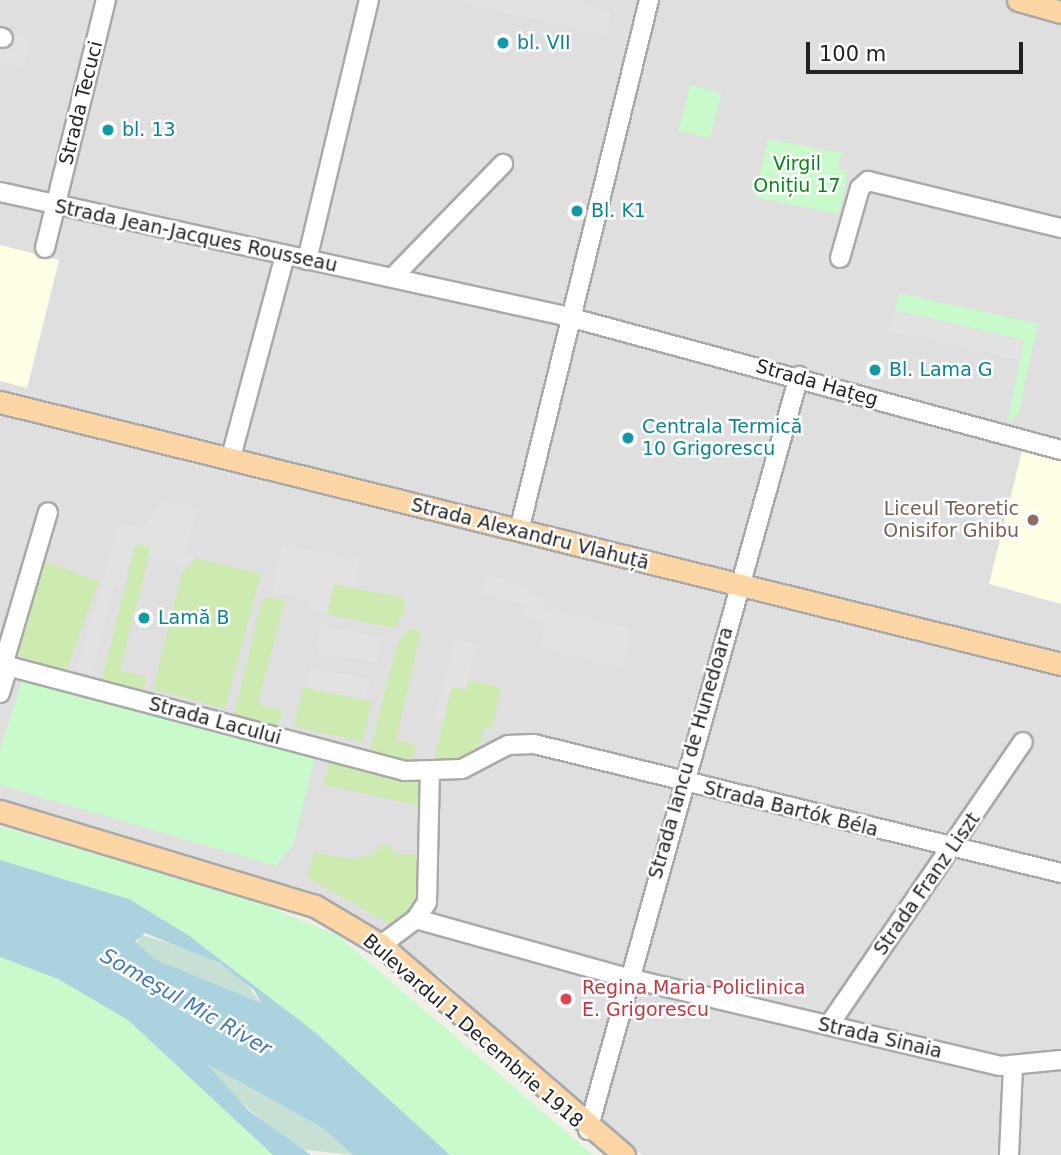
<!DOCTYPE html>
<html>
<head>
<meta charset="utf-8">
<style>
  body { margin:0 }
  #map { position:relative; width:1061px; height:1155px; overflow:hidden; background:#f2efe9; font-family:"DejaVu Sans",sans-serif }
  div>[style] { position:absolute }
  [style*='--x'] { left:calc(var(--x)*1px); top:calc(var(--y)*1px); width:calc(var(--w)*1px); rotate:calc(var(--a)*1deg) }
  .residential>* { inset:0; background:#e0dfdf }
  .education>* { inset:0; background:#ffffe5 }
  .grass>* { inset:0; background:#cdebb0; transform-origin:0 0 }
  .wetland>* { inset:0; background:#c6e0d4 }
  .park>* { inset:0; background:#c8facc; transform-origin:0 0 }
  .parking>* { inset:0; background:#e2e2e2; transform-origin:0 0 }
  .water>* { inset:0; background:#aad3df }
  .roads { filter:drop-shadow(2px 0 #a9a9a9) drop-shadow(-2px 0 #a9a9a9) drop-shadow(0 2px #a9a9a9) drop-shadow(0 -2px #a9a9a9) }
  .minor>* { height:18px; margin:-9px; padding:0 9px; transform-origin:9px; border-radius:9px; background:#fff }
  .major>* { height:21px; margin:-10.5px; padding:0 10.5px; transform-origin:10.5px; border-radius:10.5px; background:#fcd6a4 }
  .dots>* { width:19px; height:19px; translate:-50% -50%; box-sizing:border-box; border:4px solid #fff; border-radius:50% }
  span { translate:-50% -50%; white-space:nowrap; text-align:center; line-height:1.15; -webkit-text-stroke:5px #fff; paint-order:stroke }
  .culture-label { font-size:19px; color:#0d838f }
  .left { translate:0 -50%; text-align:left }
  .street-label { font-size:19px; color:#222 }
  .park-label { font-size:19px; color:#0c8416 }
  .education-label { font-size:19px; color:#785e54 }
  .right { translate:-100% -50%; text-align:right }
  .health-label { font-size:19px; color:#be3a42 }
  .water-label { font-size:21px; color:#4a7aab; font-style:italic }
  .scale { position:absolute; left:806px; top:42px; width:217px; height:32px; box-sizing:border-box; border:4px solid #222; border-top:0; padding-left:9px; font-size:21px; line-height:24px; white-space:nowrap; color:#222; -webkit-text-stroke:5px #fff; paint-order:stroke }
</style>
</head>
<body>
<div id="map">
  <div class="residential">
    <i style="clip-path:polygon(0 0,1061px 0,1061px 1155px,644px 1155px,601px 1132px,441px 977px,292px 889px,0 811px)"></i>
  </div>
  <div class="education">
    <i style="clip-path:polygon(0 245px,59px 260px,27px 388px,0 381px)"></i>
    <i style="clip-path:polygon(1023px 447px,1061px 456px,1061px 604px,989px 584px)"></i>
  </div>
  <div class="grass">
    <i style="clip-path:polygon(137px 541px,151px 548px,120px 670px,147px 677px,142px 696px,101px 683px)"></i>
    <i style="left:35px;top:558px;width:68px;height:97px;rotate:20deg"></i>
    <i style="clip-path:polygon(195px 558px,261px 574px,225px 709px,153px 689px,182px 574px)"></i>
    <i style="clip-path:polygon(334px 584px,404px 598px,405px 611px,394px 628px,327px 614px)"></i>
    <i style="clip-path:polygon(263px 597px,285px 600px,258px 704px,283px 711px,276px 730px,233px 719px)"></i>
    <i style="clip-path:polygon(410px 628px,421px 632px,396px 740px,416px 745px,412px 762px,370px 750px,397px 644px)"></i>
    <i style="clip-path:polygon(469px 680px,501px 688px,492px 729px,484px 728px,479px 749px,486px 751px,432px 767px,452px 686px,465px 690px)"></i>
    <i style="left:303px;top:687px;width:70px;height:41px;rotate:12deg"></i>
    <i style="clip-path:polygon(329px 762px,423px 780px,424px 807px,324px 785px)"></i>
    <i style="clip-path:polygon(385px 843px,397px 854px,423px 854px,423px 900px,395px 927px,307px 877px,314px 852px,349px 859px,372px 855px)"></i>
  </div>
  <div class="wetland">
    <i style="clip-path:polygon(139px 934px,203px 954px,244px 980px,261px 1004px,154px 959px,137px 947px)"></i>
    <i style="clip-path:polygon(207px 1064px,321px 1127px,353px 1155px,297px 1149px,224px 1088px)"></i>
  </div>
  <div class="park">
    <i style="left:690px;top:85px;width:32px;height:47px;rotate:14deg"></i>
    <i style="clip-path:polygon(768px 139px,842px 153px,837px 169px,848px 171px,839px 214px,755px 197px)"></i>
    <i style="clip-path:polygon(899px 293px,1038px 324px,1018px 415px,1008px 422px,1024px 340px,895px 310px)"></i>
    <i style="clip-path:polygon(25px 671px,315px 756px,293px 845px,276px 866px,0 785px,0 751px)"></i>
    <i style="clip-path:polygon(0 826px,255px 901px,337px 935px,593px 1155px,450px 1155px,316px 1033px,188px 935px,129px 899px,0 860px)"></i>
    <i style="clip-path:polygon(0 957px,58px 979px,128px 1020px,273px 1155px,0 1155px)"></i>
  </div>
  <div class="parking">
    <i style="clip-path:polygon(451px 0,577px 0,611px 11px,607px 36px)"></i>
    <i style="left:6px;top:31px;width:27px;height:32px;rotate:17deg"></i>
    <i style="left:894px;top:311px;width:132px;height:20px;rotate:13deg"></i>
    <i style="clip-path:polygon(160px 499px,197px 509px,186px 552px,195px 558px,185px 566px,149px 556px,150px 546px,133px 544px,124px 586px,115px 585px,92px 674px,76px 670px,119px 524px,147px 526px)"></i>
    <i style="clip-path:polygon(282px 544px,360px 560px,354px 588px,334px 584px,327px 614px,309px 610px,310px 600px,272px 592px)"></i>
    <i style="clip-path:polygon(487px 575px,523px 586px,542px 600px,547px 613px,549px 608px,631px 630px,623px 668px,541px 649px,545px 626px,523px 615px,524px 605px,483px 594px)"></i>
    <i style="clip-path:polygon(320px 625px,379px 638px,379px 662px,317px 653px)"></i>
    <i style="clip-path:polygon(455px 640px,476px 645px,466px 690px,452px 686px,443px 721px,434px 719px)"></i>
    <i style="left:310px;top:667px;width:61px;height:21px;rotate:12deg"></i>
  </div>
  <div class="water">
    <i style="clip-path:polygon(evenodd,0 860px,129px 899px,188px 935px,316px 1033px,450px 1155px,353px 1155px,321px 1127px,207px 1064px,248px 1110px,311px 1155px,273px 1155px,128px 1020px,58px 979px,0 957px,0 860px,145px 933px,219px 963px,254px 990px,261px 1003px,154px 959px,135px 941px,145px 933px)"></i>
  </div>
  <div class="roads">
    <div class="minor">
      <i style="--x:0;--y:37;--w:3;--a:18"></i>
      <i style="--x:0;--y:192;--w:574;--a:12.37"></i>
      <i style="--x:561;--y:315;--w:518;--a:15.11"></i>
      <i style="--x:45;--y:248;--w:255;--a:-76.2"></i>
      <i style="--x:840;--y:258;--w:73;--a:-74.1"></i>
      <i style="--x:860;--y:188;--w:11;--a:-41"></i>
      <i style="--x:868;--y:181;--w:199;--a:13.7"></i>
      <i style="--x:307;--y:260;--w:267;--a:-76.6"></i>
      <i style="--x:393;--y:277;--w:158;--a:-45.8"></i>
      <i style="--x:231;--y:457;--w:209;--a:-75"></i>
      <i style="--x:519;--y:531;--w:547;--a:-76.24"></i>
      <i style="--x:0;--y:664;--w:418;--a:14.8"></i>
      <i style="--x:404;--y:771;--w:58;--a:-2"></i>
      <i style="--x:462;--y:769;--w:52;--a:-27.6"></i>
      <i style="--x:508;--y:745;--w:26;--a:-2"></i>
      <i style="--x:534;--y:744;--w:543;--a:13.75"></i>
      <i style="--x:3;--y:665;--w:159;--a:-73.6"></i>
      <i style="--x:0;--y:693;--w:28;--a:-73"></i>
      <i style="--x:416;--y:919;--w:220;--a:15.6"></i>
      <i style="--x:628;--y:978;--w:382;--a:13.3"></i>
      <i style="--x:1000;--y:1066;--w:61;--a:-5.6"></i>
      <i style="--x:381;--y:945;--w:44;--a:-36.6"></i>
      <i style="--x:416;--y:919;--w:20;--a:-57"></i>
      <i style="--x:427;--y:902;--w:128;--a:-88.7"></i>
      <i style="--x:829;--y:1025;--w:343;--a:-55.6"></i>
      <i style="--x:588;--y:1130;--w:783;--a:-74.37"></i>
      <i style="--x:1009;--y:1155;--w:87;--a:-87.4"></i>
    </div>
    <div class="major">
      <i style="--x:1018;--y:0;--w:45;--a:15.6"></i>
      <i style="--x:0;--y:402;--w:1093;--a:13.87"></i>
      <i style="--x:0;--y:811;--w:329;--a:16.8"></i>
      <i style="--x:315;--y:906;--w:77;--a:30.6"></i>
      <i style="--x:381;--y:945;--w:321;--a:40.8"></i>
    </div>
  </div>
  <div class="dots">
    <i style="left:503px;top:43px;background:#0f9aa8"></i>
    <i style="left:108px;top:130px;background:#0f9aa8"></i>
    <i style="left:577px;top:211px;background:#0f9aa8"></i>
    <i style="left:875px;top:370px;background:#0f9aa8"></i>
    <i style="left:628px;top:438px;background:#0f9aa8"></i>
    <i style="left:1033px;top:520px;background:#8d6e63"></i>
    <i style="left:144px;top:618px;background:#0f9aa8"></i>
    <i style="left:566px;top:999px;background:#e0444e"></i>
  </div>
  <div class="culture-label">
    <span class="left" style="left:517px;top:43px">bl. VII</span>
    <span class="left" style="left:122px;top:130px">bl. 13</span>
    <span class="left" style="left:591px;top:211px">Bl. K1</span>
    <span class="left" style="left:889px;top:370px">Bl. Lama G</span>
    <span class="left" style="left:642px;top:438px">Centrala Termică<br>10 Grigorescu</span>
    <span class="left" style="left:158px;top:618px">Lamă B</span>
  </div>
  <div class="street-label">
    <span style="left:81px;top:103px;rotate:-76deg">Strada Tecuci</span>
    <span style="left:196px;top:236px;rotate:12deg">Strada Jean-Jacques Rousseau</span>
    <span style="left:817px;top:383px;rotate:16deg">Strada Hațeg</span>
    <span style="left:530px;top:534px;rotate:14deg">Strada Alexandru Vlahuță</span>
    <span style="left:215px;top:721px;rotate:15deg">Strada Lacului</span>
    <span style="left:691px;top:753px;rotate:-74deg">Strada Iancu de Hunedoara</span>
    <span style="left:791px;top:809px;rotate:14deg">Strada Bartók Béla</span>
    <span style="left:927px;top:884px;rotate:-55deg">Strada Franz Liszt</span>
    <span style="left:473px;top:1031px;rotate:41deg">Bulevardul 1 Decembrie 1918</span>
    <span style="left:880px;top:1038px;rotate:13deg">Strada Sinaia</span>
  </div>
  <div class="park-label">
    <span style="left:797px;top:175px">Virgil<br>Onițiu 17</span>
  </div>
  <div class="education-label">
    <span class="right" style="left:1019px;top:520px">Liceul Teoretic<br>Onisifor Ghibu</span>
  </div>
  <div class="health-label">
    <span class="left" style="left:582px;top:999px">Regina Maria Policlinica<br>E. Grigorescu</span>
  </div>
  <div class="water-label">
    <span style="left:186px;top:1002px;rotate:30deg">Someşul Mic River</span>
  </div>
  <div class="scale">100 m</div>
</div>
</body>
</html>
